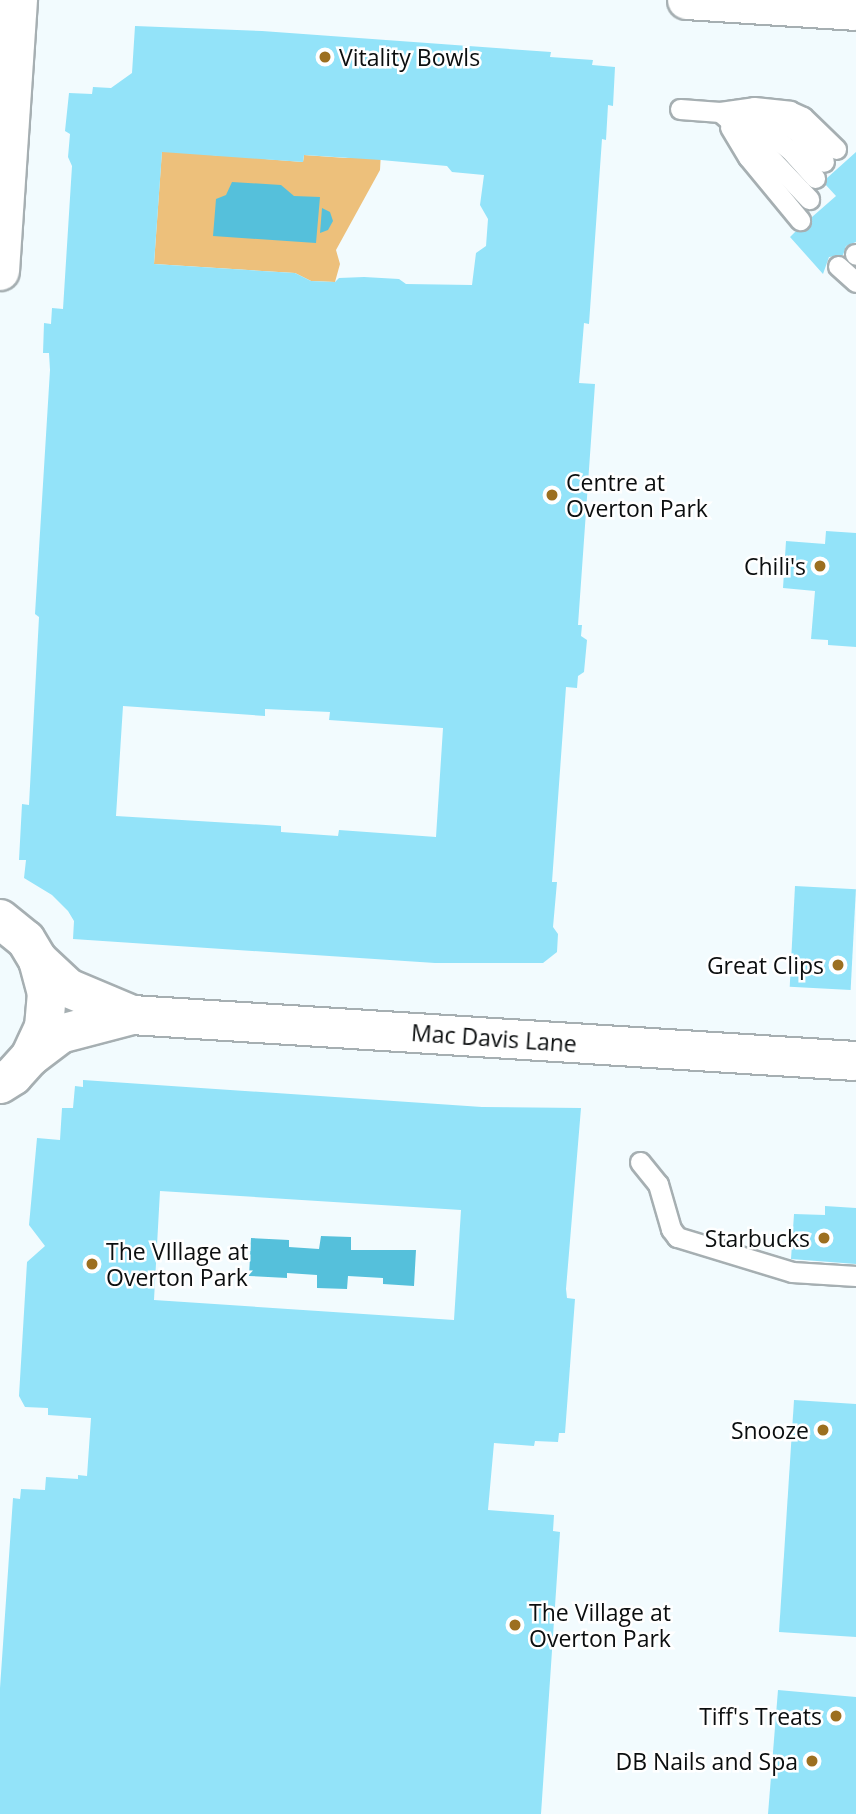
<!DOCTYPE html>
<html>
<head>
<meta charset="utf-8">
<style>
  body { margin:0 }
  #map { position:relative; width:856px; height:1814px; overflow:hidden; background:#f2fbfe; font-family:"Open Sans",sans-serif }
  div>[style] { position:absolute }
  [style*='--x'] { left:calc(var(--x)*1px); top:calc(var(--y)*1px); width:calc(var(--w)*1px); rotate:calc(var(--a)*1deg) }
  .green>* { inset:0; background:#edc07b }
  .water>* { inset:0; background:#55c0db }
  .building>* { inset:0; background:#93e3f9; transform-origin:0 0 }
  .roads { filter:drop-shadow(2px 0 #a6afb2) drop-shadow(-2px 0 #a6afb2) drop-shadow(0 2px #a6afb2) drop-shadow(0 -2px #a6afb2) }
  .service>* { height:19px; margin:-9.5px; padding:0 9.5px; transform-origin:9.5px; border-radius:9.5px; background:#fff }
  .tertiary>* { height:38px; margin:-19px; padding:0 19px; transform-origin:19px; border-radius:19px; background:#fff }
  .dots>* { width:19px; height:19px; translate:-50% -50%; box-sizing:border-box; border:4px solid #fff; border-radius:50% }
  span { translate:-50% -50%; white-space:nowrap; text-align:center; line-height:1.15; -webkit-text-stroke:5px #fff; paint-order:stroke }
  .poi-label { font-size:23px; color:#0b0e0f }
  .left { translate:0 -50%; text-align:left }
  .right { translate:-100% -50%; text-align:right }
  .street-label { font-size:23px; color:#0b0e0f }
</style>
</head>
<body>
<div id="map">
  <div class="green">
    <i style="clip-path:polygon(162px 150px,222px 156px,223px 150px,265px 159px,303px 162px,304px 155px,346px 158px,381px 152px,380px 170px,336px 250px,340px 264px,335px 282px,311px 281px,295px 273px,154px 264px)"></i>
  </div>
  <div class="water">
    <i style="clip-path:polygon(232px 182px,281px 185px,294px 196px,320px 197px,316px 243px,213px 236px,216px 199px,226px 195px)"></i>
    <i style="clip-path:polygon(322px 208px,330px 212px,333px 221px,328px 230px,320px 233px)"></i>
    <i style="clip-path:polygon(321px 1236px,351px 1237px,351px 1250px,416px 1250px,414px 1286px,383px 1284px,383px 1278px,348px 1276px,347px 1289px,317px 1288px,317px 1275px,287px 1273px,287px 1278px,249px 1276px,251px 1238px,289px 1240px,289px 1247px,319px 1249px)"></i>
  </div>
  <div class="building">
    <i style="clip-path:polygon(evenodd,135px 26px,262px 31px,551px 52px,550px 57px,593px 60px,592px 65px,615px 67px,613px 106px,608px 105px,606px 140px,602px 139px,589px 324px,584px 323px,579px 383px,595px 384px,578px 625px,582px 625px,581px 636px,587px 640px,584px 672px,578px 676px,577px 688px,566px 687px,552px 882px,557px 882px,553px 927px,558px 934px,557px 952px,543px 963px,435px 963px,73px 939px,74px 921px,68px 911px,52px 895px,24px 878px,26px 860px,19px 860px,22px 804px,29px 805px,39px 617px,35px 614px,50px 370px,49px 353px,43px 353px,44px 323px,51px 324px,52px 308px,63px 309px,72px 166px,68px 157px,70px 134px,65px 131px,69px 93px,92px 94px,93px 87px,111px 88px,132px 73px,135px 26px,162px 152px,303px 162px,304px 155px,381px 160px,447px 166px,452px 172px,484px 175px,480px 205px,488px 219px,486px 246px,476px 253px,472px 285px,406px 284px,399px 279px,364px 277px,339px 278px,335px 282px,311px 281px,295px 273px,154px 264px,162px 152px,135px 26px,123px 706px,265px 716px,265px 709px,330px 712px,329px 720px,443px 728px,436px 837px,339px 830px,338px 836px,281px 832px,281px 826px,116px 816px,123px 706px)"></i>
    <i style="clip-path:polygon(856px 152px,856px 242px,846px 246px,843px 255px,829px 257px,823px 274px,790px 237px,796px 231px,808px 229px,812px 217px,836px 196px,825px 184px,827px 178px)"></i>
    <i style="clip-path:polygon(826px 531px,856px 533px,856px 647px,828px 645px,828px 640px,811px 639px,815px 591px,783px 588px,786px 541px,825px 544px)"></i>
    <i style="left:795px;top:886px;width:61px;height:101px;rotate:3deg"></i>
    <i style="clip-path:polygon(evenodd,83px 1080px,482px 1107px,581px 1108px,566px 1289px,567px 1298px,575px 1299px,565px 1433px,559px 1433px,558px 1442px,535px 1441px,534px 1446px,494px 1443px,488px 1510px,554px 1515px,553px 1531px,560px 1532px,541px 1814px,0 1814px,0 1688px,13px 1498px,20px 1499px,21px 1489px,45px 1490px,46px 1477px,78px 1479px,78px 1475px,87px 1476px,91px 1418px,48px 1415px,48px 1408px,25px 1407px,19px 1396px,27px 1262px,45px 1246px,29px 1225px,37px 1138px,60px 1140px,62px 1108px,73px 1108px,75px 1086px,83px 1087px,83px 1080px,160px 1191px,461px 1210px,454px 1320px,154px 1300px,160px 1191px)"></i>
    <i style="clip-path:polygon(825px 1206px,856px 1208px,856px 1264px,791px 1259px,794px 1214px,825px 1215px)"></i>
    <i style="clip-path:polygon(794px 1400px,856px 1404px,856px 1637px,779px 1632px)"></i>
    <i style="clip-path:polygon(778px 1690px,856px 1697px,856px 1814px,768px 1814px)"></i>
  </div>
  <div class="roads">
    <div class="service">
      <i style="--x:680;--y:109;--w:40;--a:4.3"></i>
      <i style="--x:720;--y:112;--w:49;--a:40.9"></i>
      <i style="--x:757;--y:144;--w:76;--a:46.6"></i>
      <i style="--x:720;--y:112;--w:34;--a:-8"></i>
      <i style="--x:754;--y:107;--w:36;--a:6"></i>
      <i style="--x:790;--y:111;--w:14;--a:25"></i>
      <i style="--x:803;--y:117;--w:46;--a:44.1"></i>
      <i style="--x:763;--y:118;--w:20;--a:11"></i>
      <i style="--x:783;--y:122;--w:19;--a:35"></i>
      <i style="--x:799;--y:133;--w:38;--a:49"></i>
      <i style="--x:747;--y:123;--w:22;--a:24"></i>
      <i style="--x:767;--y:132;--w:28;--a:38"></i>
      <i style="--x:789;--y:149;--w:39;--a:48"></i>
      <i style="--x:730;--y:127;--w:35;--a:59"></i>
      <i style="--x:748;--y:157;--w:82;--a:50.5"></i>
      <i style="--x:855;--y:254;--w:1;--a:45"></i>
      <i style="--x:838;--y:266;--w:24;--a:42"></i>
      <i style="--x:640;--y:1162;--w:28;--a:51"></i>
      <i style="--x:658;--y:1184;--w:47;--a:73.9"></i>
      <i style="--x:671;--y:1229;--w:10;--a:53"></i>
      <i style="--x:677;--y:1237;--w:120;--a:16.9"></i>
      <i style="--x:792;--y:1272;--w:64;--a:3.6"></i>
    </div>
    <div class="tertiary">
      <i style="--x:687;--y:0;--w:169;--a:3.7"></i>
      <i style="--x:0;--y:271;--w:272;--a:-86.2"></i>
      <i style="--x:0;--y:919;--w:33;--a:39"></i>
      <i style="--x:26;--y:940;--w:23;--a:59"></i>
      <i style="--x:38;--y:960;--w:34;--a:75"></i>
      <i style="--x:47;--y:993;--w:34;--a:95"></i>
      <i style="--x:44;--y:1027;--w:33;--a:115"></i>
      <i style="--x:30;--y:1057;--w:25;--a:132"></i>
      <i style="--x:13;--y:1076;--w:15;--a:148"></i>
      <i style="--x:38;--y:960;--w:41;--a:43"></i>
      <i style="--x:68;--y:988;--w:69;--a:22.9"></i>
      <i style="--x:30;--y:1057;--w:38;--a:-37"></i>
      <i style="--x:60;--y:1034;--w:74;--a:-14.8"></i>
      <i style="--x:132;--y:1015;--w:725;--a:3.64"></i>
    </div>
  </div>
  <div class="dots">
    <i style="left:325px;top:57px;background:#9c6f20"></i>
    <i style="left:552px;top:495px;background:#9c6f20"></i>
    <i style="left:820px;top:566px;background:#9c6f20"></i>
    <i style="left:838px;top:965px;background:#9c6f20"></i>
    <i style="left:824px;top:1238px;background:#9c6f20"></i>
    <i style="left:92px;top:1264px;background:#9c6f20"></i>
    <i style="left:823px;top:1430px;background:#9c6f20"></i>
    <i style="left:515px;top:1625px;background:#9c6f20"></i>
    <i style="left:836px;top:1716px;background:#9c6f20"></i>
    <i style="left:812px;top:1761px;background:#9c6f20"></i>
  </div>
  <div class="poi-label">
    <span class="left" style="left:339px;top:57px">Vitality Bowls</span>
    <span class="left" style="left:566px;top:495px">Centre at<br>Overton Park</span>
    <span class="right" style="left:806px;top:566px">Chili's</span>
    <span class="right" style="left:824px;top:965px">Great Clips</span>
    <span class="right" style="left:810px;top:1238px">Starbucks</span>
    <span class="left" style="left:106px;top:1264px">The VIllage at<br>Overton Park</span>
    <span class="right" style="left:809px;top:1430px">Snooze</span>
    <span class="left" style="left:529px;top:1625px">The Village at<br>Overton Park</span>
    <span class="right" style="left:822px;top:1716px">Tiff's Treats</span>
    <span class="right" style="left:798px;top:1761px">DB Nails and Spa</span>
  </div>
  <div class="street-label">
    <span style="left:494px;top:1038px;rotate:4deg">Mac Davis Lane</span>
  </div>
</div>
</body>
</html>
